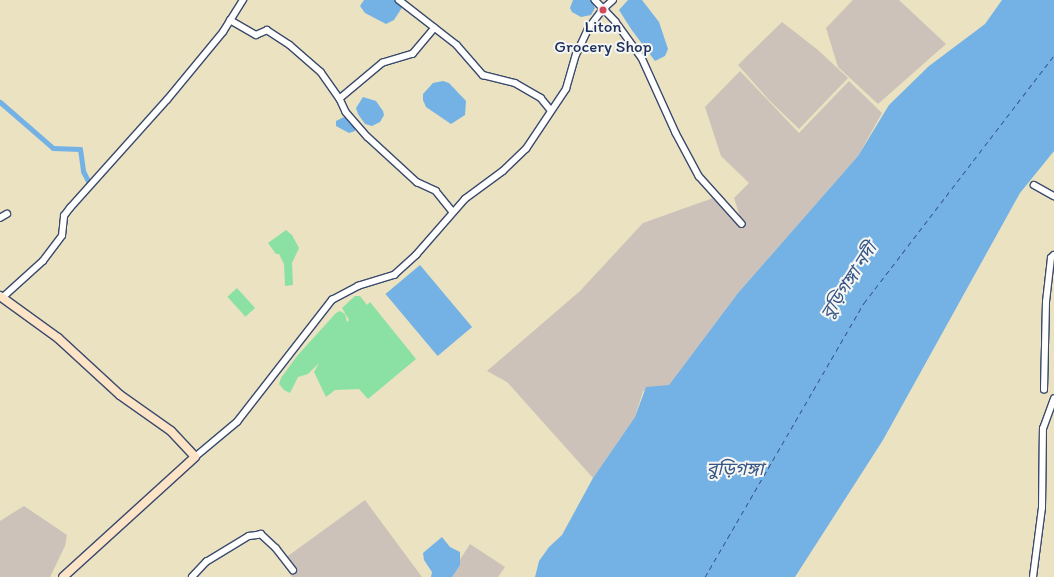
<!DOCTYPE html>
<html>
<head>
<meta charset="utf-8">
<style>
  body { margin:0 }
  #map { position:relative; width:1054px; height:577px; overflow:hidden; background:#eae2c1; font-family:Itim,"Noto Sans Bengali",sans-serif }
  div>[style] { position:absolute }
  [style*='--x'] { left:calc(var(--x)*1px); top:calc(var(--y)*1px); width:calc(var(--w)*1px); rotate:calc(var(--a)*1deg) }
  .industrial>* { inset:0; background:#ccc2b9 }
  .green>* { inset:0; background:#8be1a4; transform-origin:0 0 }
  .water>* { inset:0; background:#74b2e6; transform-origin:0 0 }
  .canal>* { height:5px; margin:-2.5px; padding:0 2.5px; transform-origin:2.5px; border-radius:2.5px; background:#74b2e6 }
  .ferry>* { height:1px; margin-top:-0.5px; transform-origin:0; background:repeating-linear-gradient(90deg,#365687 0 5px,transparent 0 9px) }
  .roads { filter:drop-shadow(1px 0 #3a4a6d) drop-shadow(-1px 0 #3a4a6d) drop-shadow(0 1px #3a4a6d) drop-shadow(0 -1px #3a4a6d) }
  .street>* { height:5.5px; margin:-2.75px; padding:0 2.75px; transform-origin:2.75px; border-radius:2.75px; background:#fff }
  .secondary>* { height:8px; margin:-4px; padding:0 4px; transform-origin:4px; border-radius:4px; background:#fee4c6 }
  .dots>* { width:11px; height:11px; translate:-50% -50%; box-sizing:border-box; border:2px solid #f6f6f2; border-radius:50% }
  span { translate:-50% -50%; white-space:nowrap; text-align:center; line-height:1.15; -webkit-text-stroke:4px #f6f6f2; paint-order:stroke }
  .poi-label { font-size:17px; color:#1b2f5e }
  .water-label { font-size:18px; color:#365687; font-style:italic }
</style>
</head>
<body>
<div id="map">
  <div class="industrial">
    <i style="clip-path:polygon(853px 0,899px 0,946px 44px,878px 104px,838px 67px,826px 28px)"></i>
    <i style="clip-path:polygon(782px 22px,818px 50px,848px 78px,799px 129px,770px 101px,738px 65px)"></i>
    <i style="clip-path:polygon(740px 71px,799px 133px,849px 81px,882px 113px,858px 156px,738px 293px,669px 385px,643px 391px,635px 417px,593px 478px,507px 382px,487px 371px,580px 291px,643px 223px,716px 197px,697px 168px,740px 216px,734px 198px,749px 183px,721px 156px,705px 107px)"></i>
    <i style="clip-path:polygon(365px 500px,422px 577px,292px 577px,281px 561px)"></i>
    <i style="clip-path:polygon(24px 506px,67px 535px,65px 546px,50px 577px,0 577px,0 521px)"></i>
    <i style="clip-path:polygon(470px 544px,505px 567px,498px 577px,449px 577px)"></i>
  </div>
  <div class="green">
    <i style="clip-path:polygon(286px 230px,292px 235px,299px 248px,292px 263px,293px 285px,285px 286px,284px 264px,279px 254px,276px 254px,268px 243px)"></i>
    <i style="left:237px;top:288px;width:27px;height:13px;rotate:48deg"></i>
    <i style="clip-path:polygon(355px 296px,360px 296px,367px 305px,370px 302px,416px 359px,368px 399px,359px 389px,335px 390px,326px 397px,314px 372px,319px 363px,308px 374px,298px 377px,290px 393px,284px 390px,279px 384px,281px 378px,297px 356px,336px 313px,340px 311px,345px 314px,347px 322px,349px 320px,342px 308px)"></i>
  </div>
  <div class="water">
    <i style="clip-path:polygon(364px 0,398px 0,403px 6px,394px 20px,386px 24px,365px 13px,360px 6px)"></i>
    <i style="clip-path:polygon(573px 0,591px 0,595px 8px,591px 15px,581px 17px,572px 12px,570px 8px)"></i>
    <i style="clip-path:polygon(628px 0,642px 0,659px 22px,668px 49px,665px 56px,655px 61px,631px 29px,619px 10px)"></i>
    <i style="clip-path:polygon(1002px 0,1054px 0,1054px 151px,1020px 193px,883px 440px,795px 577px,535px 577px,539px 561px,549px 547px,562px 535px,593px 478px,635px 417px,646px 387px,669px 385px,738px 293px,858px 156px,889px 105px,929px 66px,985px 24px)"></i>
    <i style="clip-path:polygon(443px 81px,449px 83px,466px 101px,465px 115px,451px 124px,426px 107px,423px 100px,423px 94px,433px 83px)"></i>
    <i style="clip-path:polygon(363px 97px,376px 101px,383px 111px,384px 115px,380px 122px,372px 126px,365px 124px,358px 114px,356px 108px)"></i>
    <i style="clip-path:polygon(348px 115px,355px 126px,355px 131px,349px 133px,336px 126px,336px 121px)"></i>
    <i style="left:420px;top:265px;width:81px;height:45px;rotate:50deg"></i>
    <i style="clip-path:polygon(442px 537px,450px 547px,460px 552px,460px 565px,452px 577px,431px 577px,432px 572px,424px 560px,423px 553px)"></i>
  </div>
  <div class="canal">
    <i style="--x:0;--y:102;--w:70;--a:41"></i>
    <i style="--x:53;--y:148;--w:27;--a:2"></i>
    <i style="--x:80;--y:149;--w:22;--a:82"></i>
    <i style="--x:83;--y:171;--w:13;--a:63"></i>
  </div>
  <div class="ferry">
    <i style="--x:705;--y:577;--w:317;--a:-59.9"></i>
    <i style="--x:864;--y:303;--w:312;--a:-52.5"></i>
  </div>
  <div class="roads">
    <div class="street">
      <i style="--x:399;--y:0;--w:73;--a:37.8"></i>
      <i style="--x:457;--y:45;--w:40;--a:49"></i>
      <i style="--x:483;--y:75;--w:33;--a:14"></i>
      <i style="--x:515;--y:83;--w:30;--a:30"></i>
      <i style="--x:541;--y:98;--w:14;--a:51"></i>
      <i style="--x:595;--y:0;--w:30;--a:46"></i>
      <i style="--x:616;--y:22;--w:44;--a:54.2"></i>
      <i style="--x:642;--y:58;--w:82;--a:65.6"></i>
      <i style="--x:676;--y:133;--w:49;--a:61.9"></i>
      <i style="--x:699;--y:176;--w:64;--a:48.1"></i>
      <i style="--x:230;--y:20;--w:30;--a:30"></i>
      <i style="--x:256;--y:35;--w:12;--a:-24"></i>
      <i style="--x:267;--y:30;--w:27;--a:33"></i>
      <i style="--x:290;--y:45;--w:41;--a:41.1"></i>
      <i style="--x:321;--y:72;--w:33;--a:55"></i>
      <i style="--x:435;--y:28;--w:34;--a:130"></i>
      <i style="--x:413;--y:54;--w:31;--a:163"></i>
      <i style="--x:383;--y:63;--w:56;--a:140.1"></i>
      <i style="--x:340;--y:99;--w:14;--a:65"></i>
      <i style="--x:346;--y:112;--w:33;--a:49"></i>
      <i style="--x:368;--y:137;--w:67;--a:42.6"></i>
      <i style="--x:417;--y:182;--w:21;--a:25"></i>
      <i style="--x:436;--y:191;--w:26;--a:51"></i>
      <i style="--x:1034;--y:185;--w:23;--a:29"></i>
      <i style="--x:0;--y:218;--w:8;--a:-30"></i>
      <i style="--x:2;--y:298;--w:55;--a:-42.1"></i>
      <i style="--x:43;--y:261;--w:31;--a:-53"></i>
      <i style="--x:62;--y:236;--w:20;--a:-84"></i>
      <i style="--x:64;--y:216;--w:10;--a:-53"></i>
      <i style="--x:70;--y:208;--w:145;--a:-48.1"></i>
      <i style="--x:167;--y:100;--w:88;--a:-50.5"></i>
      <i style="--x:223;--y:32;--w:38;--a:-58"></i>
      <i style="--x:1044;--y:390;--w:88;--a:-88.7"></i>
      <i style="--x:1046;--y:302;--w:44;--a:-83.5"></i>
      <i style="--x:1051;--y:258;--w:4;--a:-45"></i>
      <i style="--x:195;--y:457;--w:55;--a:-39.8"></i>
      <i style="--x:237;--y:422;--w:155;--a:-52.1"></i>
      <i style="--x:332;--y:300;--w:30;--a:-28"></i>
      <i style="--x:358;--y:286;--w:38;--a:-17"></i>
      <i style="--x:394;--y:275;--w:30;--a:-42"></i>
      <i style="--x:416;--y:255;--w:74;--a:-48.8"></i>
      <i style="--x:465;--y:199;--w:47;--a:-36.4"></i>
      <i style="--x:503;--y:171;--w:32;--a:-44"></i>
      <i style="--x:526;--y:149;--w:72;--a:-56.3"></i>
      <i style="--x:566;--y:89;--w:35;--a:-74"></i>
      <i style="--x:576;--y:55;--w:29;--a:-65"></i>
      <i style="--x:588;--y:29;--w:25;--a:-53"></i>
      <i style="--x:603;--y:9;--w:13;--a:-42"></i>
      <i style="--x:192;--y:577;--w:21;--a:-47"></i>
      <i style="--x:206;--y:562;--w:50;--a:-31.2"></i>
      <i style="--x:249;--y:536;--w:8;--a:-7"></i>
      <i style="--x:257;--y:535;--w:4;--a:-14"></i>
      <i style="--x:261;--y:534;--w:21;--a:43"></i>
      <i style="--x:276;--y:548;--w:28;--a:52"></i>
      <i style="--x:1033;--y:577;--w:70;--a:-82.6"></i>
      <i style="--x:1042;--y:508;--w:79;--a:-89.3"></i>
      <i style="--x:1043;--y:429;--w:32;--a:-70"></i>
    </div>
    <div class="secondary">
      <i style="--x:0;--y:296;--w:72;--a:35.9"></i>
      <i style="--x:58;--y:338;--w:84;--a:42.6"></i>
      <i style="--x:120;--y:395;--w:62;--a:35.2"></i>
      <i style="--x:171;--y:431;--w:35;--a:47"></i>
      <i style="--x:195;--y:457;--w:178;--a:137.7"></i>
    </div>
  </div>
  <div class="dots">
    <i style="left:603px;top:10px;background:#d1495b"></i>
  </div>
  <div class="poi-label">
    <span style="left:603px;top:37px">Liton<br>Grocery Shop</span>
  </div>
  <div class="water-label">
    <span style="left:849px;top:281px;rotate:-57deg">বুড়িগঙ্গা নদী</span>
    <span style="left:735px;top:469px">বুড়িগঙ্গা</span>
  </div>
</div>
</body>
</html>
